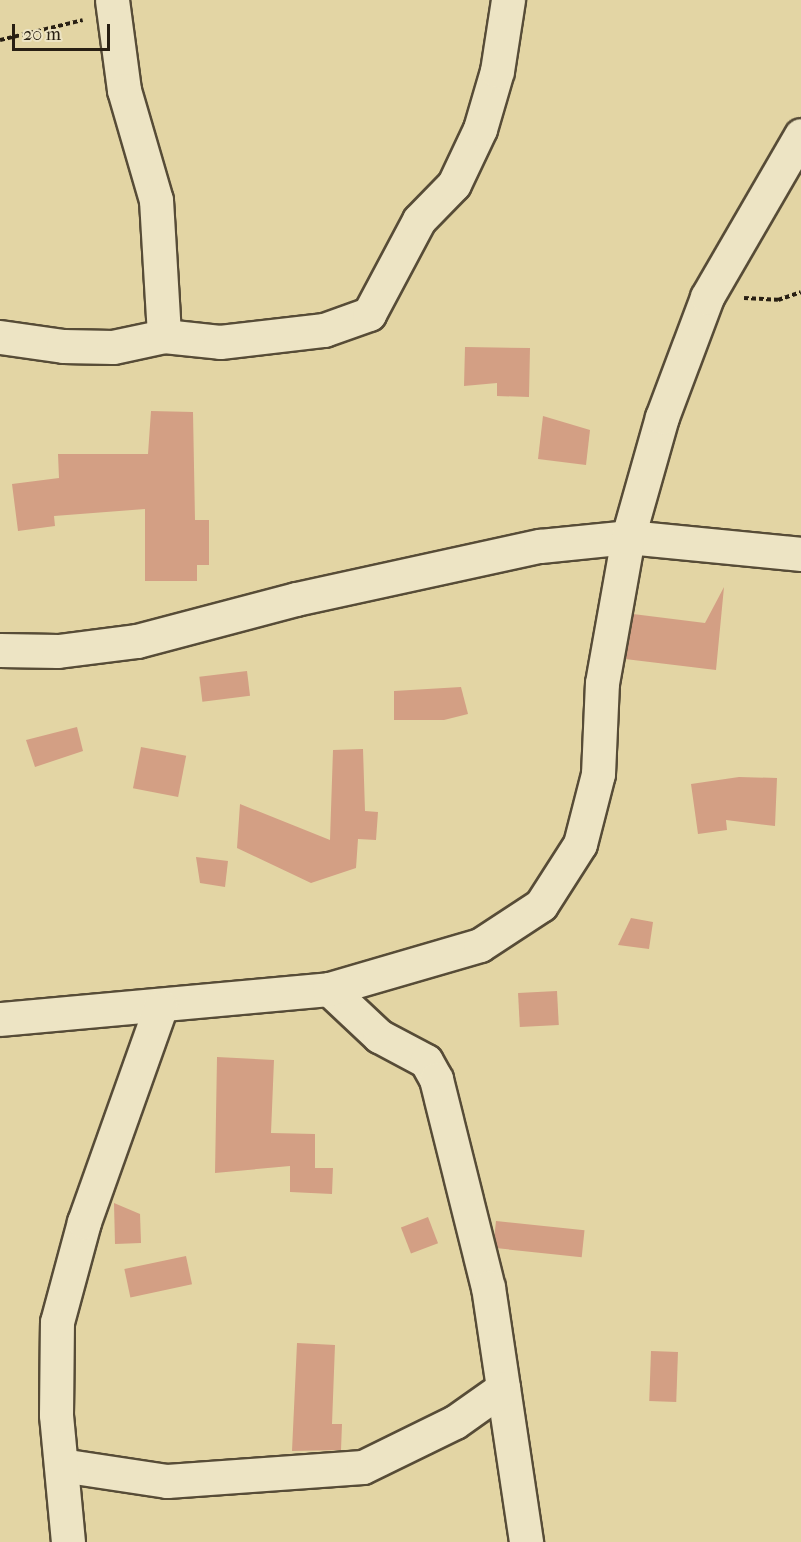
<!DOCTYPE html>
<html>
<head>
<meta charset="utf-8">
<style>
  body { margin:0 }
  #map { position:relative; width:801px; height:1542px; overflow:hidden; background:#e3d5a4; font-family:"IM FELL French Canon",serif }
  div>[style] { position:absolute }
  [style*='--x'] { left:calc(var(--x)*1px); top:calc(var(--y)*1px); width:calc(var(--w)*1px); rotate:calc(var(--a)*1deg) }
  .building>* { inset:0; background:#d39f84; transform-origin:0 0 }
  .path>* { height:4px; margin-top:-2px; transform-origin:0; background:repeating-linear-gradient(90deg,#281f13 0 4.5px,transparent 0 7.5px) }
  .roads { filter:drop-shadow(2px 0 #574c37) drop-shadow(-2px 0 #574c37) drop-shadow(0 2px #574c37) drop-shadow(0 -2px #574c37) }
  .street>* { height:33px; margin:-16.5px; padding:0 16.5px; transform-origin:16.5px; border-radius:16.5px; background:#ede4c4 }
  span { translate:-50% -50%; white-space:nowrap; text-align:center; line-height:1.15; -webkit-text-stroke:6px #ede4c4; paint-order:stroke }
  .scale { position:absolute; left:12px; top:24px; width:98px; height:27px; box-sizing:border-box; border:3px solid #281f13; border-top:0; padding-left:8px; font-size:18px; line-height:21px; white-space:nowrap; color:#281f13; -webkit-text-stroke:4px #ede4c4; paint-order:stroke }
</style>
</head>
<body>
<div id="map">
  <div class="building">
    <i style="clip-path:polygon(465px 347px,530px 348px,529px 397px,497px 396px,497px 383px,464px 386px)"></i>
    <i style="clip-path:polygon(151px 411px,193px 412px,195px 520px,209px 520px,209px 565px,197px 565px,197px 581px,145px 581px,145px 509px,54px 516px,55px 526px,18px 531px,12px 484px,59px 478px,58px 454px,148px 454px)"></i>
    <i style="clip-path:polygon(543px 416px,590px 430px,586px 465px,538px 459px)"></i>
    <i style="clip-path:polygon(724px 587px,716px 670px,625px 659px,633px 614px,705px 623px)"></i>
    <i style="left:247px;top:671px;width:25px;height:48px;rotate:83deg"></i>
    <i style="clip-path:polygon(461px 687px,468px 714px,444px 720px,394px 720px,394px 691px)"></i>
    <i style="clip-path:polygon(77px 727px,83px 751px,35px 767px,26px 740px)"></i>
    <i style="left:141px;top:747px;width:46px;height:42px;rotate:11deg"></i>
    <i style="clip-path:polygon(363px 749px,365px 811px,378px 812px,376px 840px,358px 839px,356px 868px,311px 883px,237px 848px,240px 804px,330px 840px,333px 750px)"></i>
    <i style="clip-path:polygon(739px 777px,777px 778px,775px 826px,726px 820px,727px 830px,698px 834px,691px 784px)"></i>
    <i style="clip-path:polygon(196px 857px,228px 861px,225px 887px,200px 883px)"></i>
    <i style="clip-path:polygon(631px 918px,653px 922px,649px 949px,618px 945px)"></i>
    <i style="left:557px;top:991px;width:34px;height:39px;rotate:87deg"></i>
    <i style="clip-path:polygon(217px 1057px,274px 1060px,271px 1133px,315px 1134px,315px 1168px,333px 1168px,332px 1194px,290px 1192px,290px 1166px,215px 1173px)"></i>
    <i style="clip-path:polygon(114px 1203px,140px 1214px,141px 1243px,115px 1244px)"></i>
    <i style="left:428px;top:1217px;width:28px;height:29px;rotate:69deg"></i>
    <i style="left:496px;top:1221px;width:89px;height:27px;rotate:6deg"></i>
    <i style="left:186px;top:1256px;width:29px;height:63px;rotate:78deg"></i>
    <i style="clip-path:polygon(297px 1343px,335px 1345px,332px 1424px,342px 1424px,341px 1450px,292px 1451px)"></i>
    <i style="left:651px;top:1351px;width:27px;height:50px;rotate:2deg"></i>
  </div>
  <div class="path">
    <i style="--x:0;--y:40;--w:85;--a:-13.5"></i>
    <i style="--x:744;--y:298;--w:34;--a:3"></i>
    <i style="--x:778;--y:300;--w:24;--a:-19"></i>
  </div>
  <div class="roads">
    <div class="street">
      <i style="--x:112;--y:0;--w:91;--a:82.4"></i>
      <i style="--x:124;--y:90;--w:115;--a:73.8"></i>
      <i style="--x:156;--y:200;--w:136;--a:86.6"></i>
      <i style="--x:0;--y:337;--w:64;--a:8.1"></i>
      <i style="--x:63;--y:346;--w:50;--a:1.1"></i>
      <i style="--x:113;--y:347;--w:52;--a:-12.2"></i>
      <i style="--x:164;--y:336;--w:56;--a:6.1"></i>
      <i style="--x:220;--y:342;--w:105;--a:-6.6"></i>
      <i style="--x:324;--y:330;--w:48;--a:-19.6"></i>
      <i style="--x:369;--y:314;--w:106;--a:-62"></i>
      <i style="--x:419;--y:220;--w:50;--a:-45.8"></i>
      <i style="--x:454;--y:184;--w:61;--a:-64.7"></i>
      <i style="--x:480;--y:129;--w:60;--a:-73.7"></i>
      <i style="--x:497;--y:71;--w:72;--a:-81.2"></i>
      <i style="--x:0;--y:650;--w:58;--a:1"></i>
      <i style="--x:58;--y:651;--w:80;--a:-7.2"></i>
      <i style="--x:137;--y:641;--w:164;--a:-14.8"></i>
      <i style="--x:296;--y:599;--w:250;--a:-12.3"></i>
      <i style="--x:540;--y:546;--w:88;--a:-5.8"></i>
      <i style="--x:628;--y:537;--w:174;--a:5.6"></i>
      <i style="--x:329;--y:989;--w:69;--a:43.2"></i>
      <i style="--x:379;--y:1036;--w:53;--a:28"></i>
      <i style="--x:426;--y:1061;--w:21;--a:61"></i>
      <i style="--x:436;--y:1079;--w:214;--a:76"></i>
      <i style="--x:488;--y:1287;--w:258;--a:81.5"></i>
      <i style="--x:0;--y:1019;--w:330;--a:-5.2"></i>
      <i style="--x:329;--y:989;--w:157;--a:-16.2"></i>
      <i style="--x:480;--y:945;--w:73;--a:-33.3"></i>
      <i style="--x:541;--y:905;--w:72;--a:-57.4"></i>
      <i style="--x:580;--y:844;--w:72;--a:-75.6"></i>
      <i style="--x:598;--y:774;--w:91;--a:-87.5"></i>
      <i style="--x:602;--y:683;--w:148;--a:-79.9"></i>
      <i style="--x:628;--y:537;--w:125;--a:-74.2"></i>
      <i style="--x:662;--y:417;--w:128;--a:-69.4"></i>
      <i style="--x:707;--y:297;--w:187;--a:-59.9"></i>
      <i style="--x:61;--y:1465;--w:107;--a:8.6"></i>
      <i style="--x:167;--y:1481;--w:196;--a:-4.1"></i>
      <i style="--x:363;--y:1467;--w:102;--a:-26.1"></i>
      <i style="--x:455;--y:1422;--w:59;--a:-35.3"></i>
      <i style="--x:68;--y:1542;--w:128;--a:-95.4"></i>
      <i style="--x:56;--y:1415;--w:93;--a:-89.4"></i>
      <i style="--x:57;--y:1322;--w:104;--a:-74.9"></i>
      <i style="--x:84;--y:1222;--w:229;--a:-70.4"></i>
    </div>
  </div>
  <div class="scale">20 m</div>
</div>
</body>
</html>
